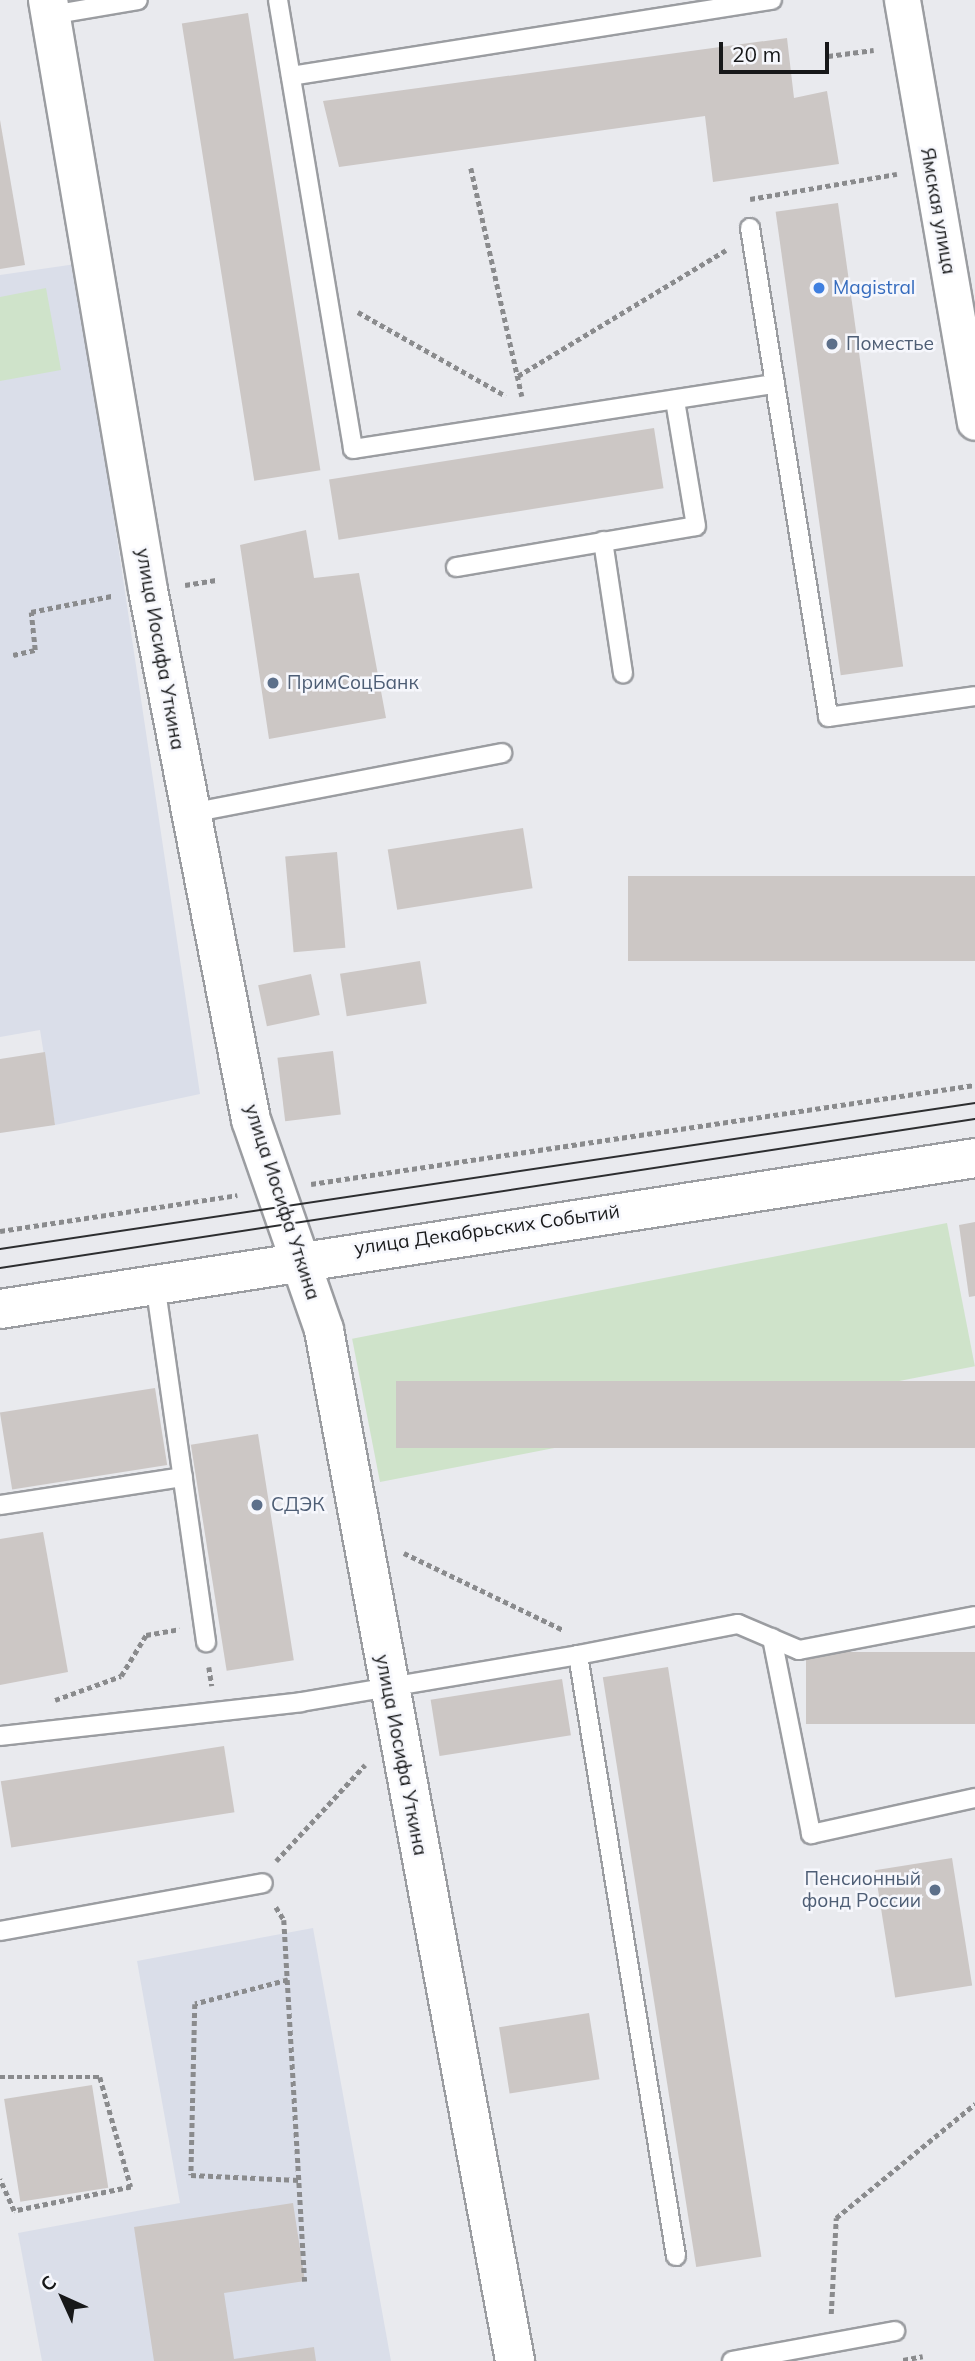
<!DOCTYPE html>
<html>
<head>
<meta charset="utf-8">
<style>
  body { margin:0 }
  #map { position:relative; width:975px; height:2361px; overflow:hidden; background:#e9eaee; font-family:Mulish,sans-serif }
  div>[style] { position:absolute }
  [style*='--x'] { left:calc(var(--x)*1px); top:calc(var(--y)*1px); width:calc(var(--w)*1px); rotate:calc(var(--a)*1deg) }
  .built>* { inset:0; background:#dadee9 }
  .green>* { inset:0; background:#cfe3ca; transform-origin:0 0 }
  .building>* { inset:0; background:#ccc7c5; transform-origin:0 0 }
  .path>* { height:4.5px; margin-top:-2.25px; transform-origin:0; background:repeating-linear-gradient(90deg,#8a8b8d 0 5px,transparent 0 8.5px) }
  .roads { filter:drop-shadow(2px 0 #9b9da1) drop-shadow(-2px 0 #9b9da1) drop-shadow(0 2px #9b9da1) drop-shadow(0 -2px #9b9da1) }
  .lane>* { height:18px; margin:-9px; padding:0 9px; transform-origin:9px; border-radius:9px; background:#fff }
  .street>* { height:35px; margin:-17.5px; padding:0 17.5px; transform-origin:17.5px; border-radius:17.5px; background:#fff }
  .secondary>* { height:38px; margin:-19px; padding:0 19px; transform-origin:19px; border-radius:19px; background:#fff }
  .tram>* { height:2px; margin:-1px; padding:0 1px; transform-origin:1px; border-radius:1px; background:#2d2e30 }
  .dots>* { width:19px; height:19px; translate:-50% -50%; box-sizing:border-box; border:4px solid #f6f7fc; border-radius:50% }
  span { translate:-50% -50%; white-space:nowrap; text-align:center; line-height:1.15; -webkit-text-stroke:5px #f6f7fc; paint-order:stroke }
  .street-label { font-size:19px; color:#171819 }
  .shop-label { font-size:19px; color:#366cbe }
  .left { translate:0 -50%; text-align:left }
  .service-label { font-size:19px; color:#4e5e75 }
  .right { translate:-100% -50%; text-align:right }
  .north { position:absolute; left:28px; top:2263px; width:70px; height:70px; -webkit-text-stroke:5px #f6f7fc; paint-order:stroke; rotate:315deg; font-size:19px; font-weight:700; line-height:28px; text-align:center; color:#171819 }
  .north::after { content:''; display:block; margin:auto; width:24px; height:32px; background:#171819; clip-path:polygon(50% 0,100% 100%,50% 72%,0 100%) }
  .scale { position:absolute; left:719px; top:42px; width:110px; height:32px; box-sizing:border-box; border:4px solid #171819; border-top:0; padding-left:9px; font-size:21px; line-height:24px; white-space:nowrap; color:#171819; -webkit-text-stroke:5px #f6f7fc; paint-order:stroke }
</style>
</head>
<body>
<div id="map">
  <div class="built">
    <i style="clip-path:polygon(76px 264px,200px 1094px,55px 1125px,40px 1030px,0 1037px,0 275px)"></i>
    <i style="clip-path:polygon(313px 1928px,391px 2361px,42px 2361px,18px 2233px,180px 2203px,137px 1961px)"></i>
  </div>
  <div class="green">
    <i style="clip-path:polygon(46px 288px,61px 370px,0 381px,0 297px)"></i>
    <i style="left:947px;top:1223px;width:146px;height:606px;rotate:79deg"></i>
  </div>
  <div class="building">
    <i style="left:248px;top:13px;width:463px;height:67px;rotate:81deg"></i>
    <i style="clip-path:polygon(787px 38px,794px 98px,827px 91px,839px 164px,713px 182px,705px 116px,339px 167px,323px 101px)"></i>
    <i style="clip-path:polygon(0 120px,25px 265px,0 269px)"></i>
    <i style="left:838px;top:203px;width:468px;height:63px;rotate:82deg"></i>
    <i style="left:654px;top:428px;width:61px;height:329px;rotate:81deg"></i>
    <i style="clip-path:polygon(306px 530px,314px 578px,359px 573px,386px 718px,269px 739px,240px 545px)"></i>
    <i style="left:523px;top:828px;width:61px;height:137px;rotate:81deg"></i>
    <i style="left:337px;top:852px;width:96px;height:52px;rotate:85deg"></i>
    <i style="left:975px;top:876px;width:85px;height:347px;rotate:90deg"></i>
    <i style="left:420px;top:961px;width:43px;height:81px;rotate:81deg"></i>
    <i style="left:311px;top:974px;width:42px;height:54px;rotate:78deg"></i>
    <i style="left:333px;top:1051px;width:64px;height:56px;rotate:83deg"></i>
    <i style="clip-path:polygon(45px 1052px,55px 1125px,0 1133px,0 1059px)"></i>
    <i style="clip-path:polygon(975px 1222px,975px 1296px,969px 1297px,959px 1225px)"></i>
    <i style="left:975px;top:1381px;width:67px;height:579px;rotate:90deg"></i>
    <i style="left:155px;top:1388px;width:78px;height:157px;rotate:81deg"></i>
    <i style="left:258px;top:1434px;width:229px;height:68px;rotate:81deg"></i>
    <i style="clip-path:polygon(43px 1532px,68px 1672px,0 1685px,0 1539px)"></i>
    <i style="left:975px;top:1652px;width:72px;height:169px;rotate:90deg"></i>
    <i style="left:668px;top:1667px;width:597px;height:66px;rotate:81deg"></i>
    <i style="left:562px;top:1679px;width:57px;height:133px;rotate:81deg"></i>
    <i style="left:224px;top:1746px;width:67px;height:226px;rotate:81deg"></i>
    <i style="left:952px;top:1858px;width:129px;height:78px;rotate:81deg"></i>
    <i style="left:589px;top:2013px;width:67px;height:91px;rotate:81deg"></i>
    <i style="left:92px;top:2085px;width:104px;height:89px;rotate:81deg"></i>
    <i style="clip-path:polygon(293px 2203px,305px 2281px,224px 2293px,234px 2359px,314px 2347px,316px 2361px,154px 2361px,134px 2227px)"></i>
  </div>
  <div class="path">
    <i style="--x:828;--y:56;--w:46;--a:-7.4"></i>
    <i style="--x:471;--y:168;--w:234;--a:77.4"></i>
    <i style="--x:750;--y:199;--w:149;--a:-9.7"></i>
    <i style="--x:358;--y:312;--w:170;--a:29.6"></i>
    <i style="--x:518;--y:376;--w:243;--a:-31.2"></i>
    <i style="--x:185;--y:585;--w:33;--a:-9"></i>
    <i style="--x:13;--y:655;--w:23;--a:-13"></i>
    <i style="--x:35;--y:650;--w:38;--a:-96"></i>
    <i style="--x:31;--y:612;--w:82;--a:-11.3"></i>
    <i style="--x:311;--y:1184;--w:671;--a:-8.48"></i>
    <i style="--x:0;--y:1231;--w:240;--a:-8.6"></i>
    <i style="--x:404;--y:1553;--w:177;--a:25.8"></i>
    <i style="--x:209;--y:1667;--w:19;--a:81"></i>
    <i style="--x:55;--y:1700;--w:70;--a:-20"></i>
    <i style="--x:121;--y:1676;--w:48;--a:-58.6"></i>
    <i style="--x:146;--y:1635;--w:34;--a:-10"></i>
    <i style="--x:276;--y:1861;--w:131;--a:-47.2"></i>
    <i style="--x:276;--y:1907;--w:15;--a:58"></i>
    <i style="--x:284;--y:1920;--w:362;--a:86.7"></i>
    <i style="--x:288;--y:1980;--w:96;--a:165.5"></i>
    <i style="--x:195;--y:2004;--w:171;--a:91.3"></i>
    <i style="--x:191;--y:2175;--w:108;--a:2.7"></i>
    <i style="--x:0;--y:2077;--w:100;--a:0"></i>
    <i style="--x:100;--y:2077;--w:114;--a:74.3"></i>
    <i style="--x:131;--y:2187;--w:119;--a:168.4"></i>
    <i style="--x:14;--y:2211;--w:35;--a:-114"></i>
    <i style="--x:831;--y:2314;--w:96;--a:-87"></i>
    <i style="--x:836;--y:2218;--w:180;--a:-39.4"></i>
    <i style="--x:903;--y:2360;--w:20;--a:-11"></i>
  </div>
  <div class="roads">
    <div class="lane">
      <i style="--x:278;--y:0;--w:455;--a:80.5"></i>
      <i style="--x:353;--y:449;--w:427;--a:-8.8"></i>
      <i style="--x:51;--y:15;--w:88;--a:-9.8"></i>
      <i style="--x:291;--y:76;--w:487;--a:-9"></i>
      <i style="--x:750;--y:228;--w:495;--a:80.9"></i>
      <i style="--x:828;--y:717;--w:148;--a:-8.1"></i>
      <i style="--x:603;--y:541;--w:134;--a:81.4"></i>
      <i style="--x:456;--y:567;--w:243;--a:-9.7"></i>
      <i style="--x:696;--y:526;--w:128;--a:-99.5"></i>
      <i style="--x:191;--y:813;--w:317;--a:-10.9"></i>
      <i style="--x:155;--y:1283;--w:363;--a:81.9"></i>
      <i style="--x:0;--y:1505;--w:185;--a:-8.7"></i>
      <i style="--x:772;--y:1638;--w:200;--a:78.7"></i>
      <i style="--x:811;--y:1834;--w:168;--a:-12.4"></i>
      <i style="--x:578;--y:1655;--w:163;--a:-11"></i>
      <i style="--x:738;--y:1624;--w:66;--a:23.1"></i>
      <i style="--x:799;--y:1650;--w:179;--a:-10.9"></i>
      <i style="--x:0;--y:1736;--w:303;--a:-6.4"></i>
      <i style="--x:301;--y:1702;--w:281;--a:-9.6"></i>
      <i style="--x:578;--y:1655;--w:609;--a:80.74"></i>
      <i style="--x:0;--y:1931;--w:267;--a:-10.3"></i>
      <i style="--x:732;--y:2361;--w:166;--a:-10.4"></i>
    </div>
    <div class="street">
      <i style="--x:902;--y:0;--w:428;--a:80.2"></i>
    </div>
    <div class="secondary">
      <i style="--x:48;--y:0;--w:598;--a:80.38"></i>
      <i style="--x:148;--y:590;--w:540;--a:79"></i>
      <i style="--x:251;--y:1120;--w:222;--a:70.8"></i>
      <i style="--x:324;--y:1330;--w:1049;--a:79.5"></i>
      <i style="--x:0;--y:1309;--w:987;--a:-8.8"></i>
    </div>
  </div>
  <div class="tram">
    <i style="--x:0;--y:1249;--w:986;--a:-8.52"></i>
    <i style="--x:0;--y:1268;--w:986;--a:-8.69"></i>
  </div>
  <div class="dots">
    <i style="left:819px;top:288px;background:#3f7fe0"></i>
    <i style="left:832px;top:344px;background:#5c6f8a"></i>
    <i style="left:273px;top:683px;background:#5c6f8a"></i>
    <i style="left:257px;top:1505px;background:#5c6f8a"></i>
    <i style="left:935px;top:1890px;background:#5c6f8a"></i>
  </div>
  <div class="street-label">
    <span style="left:938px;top:211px;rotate:80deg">Ямская улица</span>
    <span style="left:160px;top:649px;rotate:80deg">улица Иосифа Уткина</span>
    <span style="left:282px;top:1202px;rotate:72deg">улица Иосифа Уткина</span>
    <span style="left:487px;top:1230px;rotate:-8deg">улица Декабрьских Событий</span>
    <span style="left:401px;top:1755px;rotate:79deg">улица Иосифа Уткина</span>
  </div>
  <div class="shop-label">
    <span class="left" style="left:833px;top:288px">Magistral</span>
  </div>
  <div class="service-label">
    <span class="left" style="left:846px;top:344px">Поместье</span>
    <span class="left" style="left:287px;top:683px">ПримСоцБанк</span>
    <span class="left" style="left:271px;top:1505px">СДЭК</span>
    <span class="right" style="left:921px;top:1890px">Пенсионный<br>фонд России</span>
  </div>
  <div class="north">С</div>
  <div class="scale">20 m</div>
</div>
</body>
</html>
